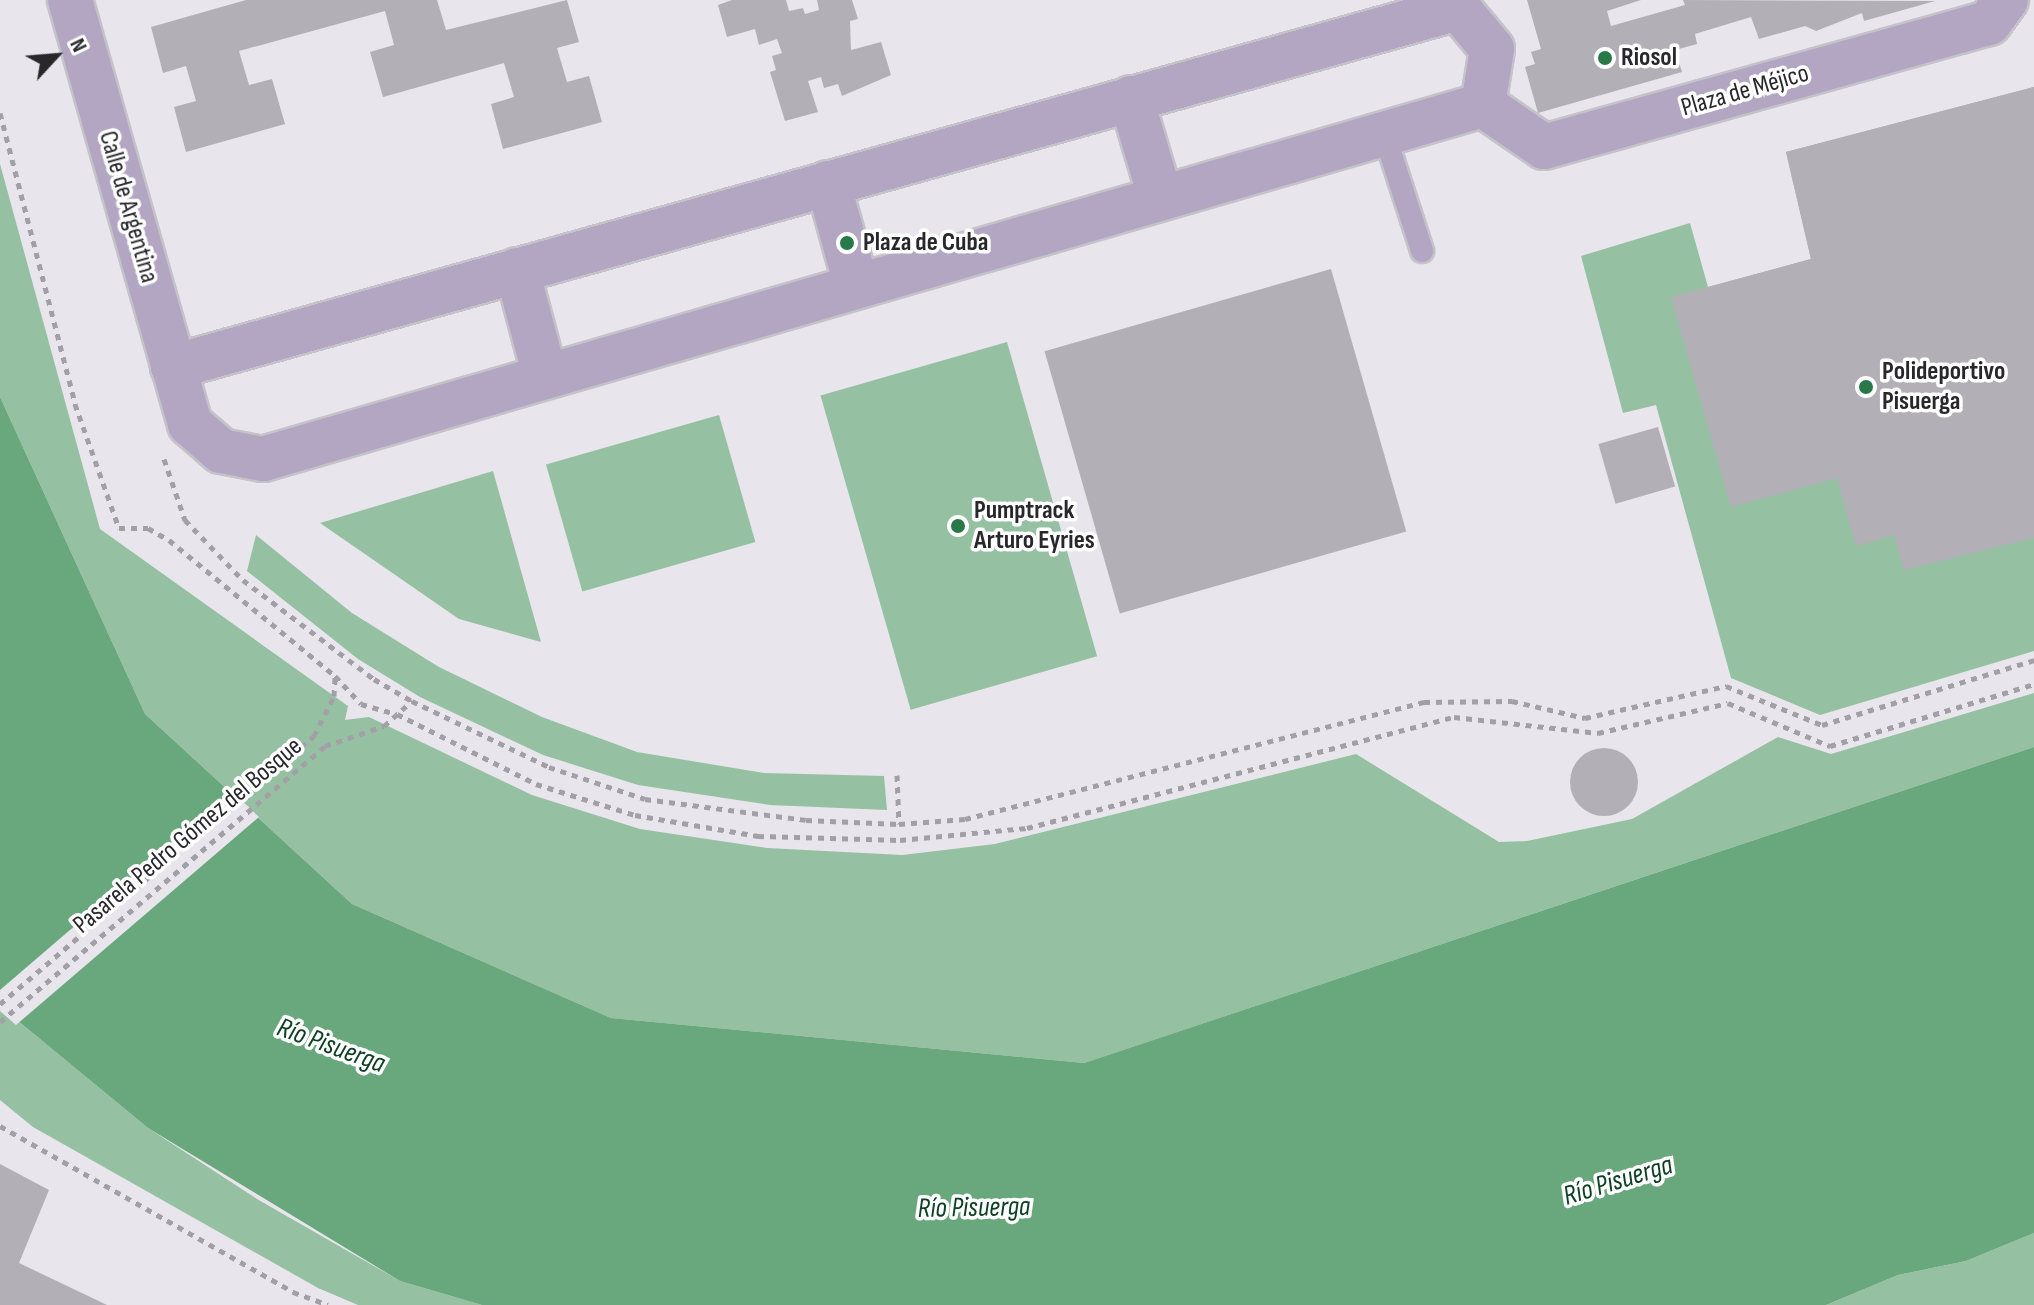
<!DOCTYPE html>
<html>
<head>
<meta charset="utf-8">
<style>
  body { margin:0 }
  #map { position:relative; width:2034px; height:1305px; overflow:hidden; background:#e8e5ec; font-family:"Sofia Sans Condensed",sans-serif }
  div>[style] { position:absolute }
  [style*='--x'] { left:calc(var(--x)*1px); top:calc(var(--y)*1px); width:calc(var(--w)*1px); rotate:calc(var(--a)*1deg) }
  .green>* { inset:0; background:#95c1a2; transform-origin:0 0 }
  .water>* { inset:0; background:#69a87d }
  .pier>* { inset:0; background:#e8e5ec }
  .building>* { inset:0; background:#b2afb6; transform-origin:0 0 }
  .round { border-radius:50% }
  .path>* { height:5px; margin-top:-2.5px; transform-origin:0; background:repeating-linear-gradient(90deg,#a2a0a6 0 6px,transparent 0 12px) }
  .roads { filter:drop-shadow(2px 0 #c5c3c9) drop-shadow(-2px 0 #c5c3c9) drop-shadow(0 2px #c5c3c9) drop-shadow(0 -2px #c5c3c9) }
  .service>* { height:22px; margin:-11px; padding:0 11px; transform-origin:11px; border-radius:11px; background:#b2a6c2 }
  .minor>* { height:44px; margin:-22px; padding:0 22px; transform-origin:22px; border-radius:22px; background:#b2a6c2 }
  .dots>* { width:22px; height:22px; translate:-50% -50%; box-sizing:border-box; border:4px solid #fff; border-radius:50% }
  span { translate:-50% -50%; white-space:nowrap; text-align:center; line-height:1.15; -webkit-text-stroke:7px #fff; paint-order:stroke }
  .poi-label { font-size:26px; color:#28272a; font-weight:700 }
  .left { translate:0 -50%; text-align:left }
  .street-label { font-size:26px; color:#28272a }
  .water-label { font-size:28px; color:#0e4023; font-style:italic }
  .north { position:absolute; left:16px; top:16px; width:80px; height:80px; -webkit-text-stroke:6px #fff; paint-order:stroke; rotate:64deg; font-size:22px; font-weight:700; line-height:32px; text-align:center; color:#28272a }
  .north::after { content:''; display:block; margin:auto; width:28px; height:36px; background:#28272a; clip-path:polygon(50% 0,100% 100%,50% 72%,0 100%) }
</style>
</head>
<body>
<div id="map">
  <div class="green">
    <i style="clip-path:polygon(2034px 87px,2034px 651px,1820px 715px,1731px 678px,1656px 405px,1623px 413px,1581px 256px,1690px 223px,1708px 287px,1811px 259px,1786px 152px)"></i>
    <i style="clip-path:polygon(0 164px,100px 529px,348px 706px,345px 720px,369px 717px,532px 795px,640px 829px,767px 848px,902px 855px,995px 844px,1356px 754px,1499px 842px,1527px 841px,1632px 819px,1778px 737px,1831px 754px,2034px 693px,2034px 747px,1084px 1063px,611px 1018px,352px 904px,145px 714px,0 397px)"></i>
    <i style="left:1007px;top:342px;width:327px;height:194px;rotate:74deg"></i>
    <i style="left:719px;top:415px;width:132px;height:180px;rotate:74deg"></i>
    <i style="clip-path:polygon(493px 471px,541px 642px,459px 619px,320px 523px)"></i>
    <i style="clip-path:polygon(256px 535px,352px 613px,439px 667px,542px 717px,637px 752px,764px 773px,884px 776px,887px 810px,770px 805px,638px 785px,543px 755px,420px 697px,358px 659px,247px 571px)"></i>
    <i style="clip-path:polygon(0 1006px,148px 1128px,257px 1199px,400px 1281px,482px 1305px,358px 1305px,318px 1288px,33px 1127px,0 1100px)"></i>
    <i style="clip-path:polygon(2034px 1233px,2034px 1305px,1826px 1305px,1898px 1275px,1966px 1261px)"></i>
  </div>
  <div class="water">
    <i style="clip-path:polygon(0 397px,145px 714px,352px 904px,611px 1018px,1084px 1063px,2034px 747px,2034px 1233px,1966px 1261px,1898px 1275px,1826px 1305px,482px 1305px,400px 1281px,148px 1128px,0 1006px)"></i>
  </div>
  <div class="pier">
    <i style="clip-path:polygon(232px 791px,259px 817px,16px 1025px,0 1011px,0 990px)"></i>
  </div>
  <div class="building">
    <i style="clip-path:polygon(246px 0,437px 0,446px 30px,567px 0,579px 42px,557px 48px,567px 82px,589px 76px,602px 122px,503px 149px,491px 104px,514px 97px,504px 63px,383px 97px,370px 52px,394px 45px,385px 11px,239px 51px,249px 85px,272px 79px,285px 124px,186px 152px,174px 107px,196px 101px,186px 66px,163px 73px,151px 27px)"></i>
    <i style="clip-path:polygon(732px 0,786px 0,789px 11px,803px 8px,805px 14px,819px 10px,817px 0,852px 0,858px 19px,850px 21px,851px 50px,881px 42px,891px 75px,842px 96px,838px 84px,824px 88px,821px 77px,808px 81px,818px 112px,785px 121px,770px 72px,776px 70px,772px 56px,782px 53px,777px 39px,759px 45px,755px 29px,727px 37px,718px 5px)"></i>
    <i style="clip-path:polygon(1527px 0,1641px 0,1607px 11px,1611px 26px,1685px 5px,1683px 0,1935px 1px,1864px 21px,1862px 13px,1816px 31px,1805px 26px,1759px 39px,1751px 17px,1695px 34px,1697px 44px,1675px 50px,1682px 72px,1538px 113px,1525px 67px,1535px 64px,1531px 52px,1541px 49px)"></i>
    <i style="clip-path:polygon(2034px 87px,2034px 538px,1904px 570px,1894px 535px,1856px 546px,1837px 478px,1731px 507px,1671px 297px,1811px 259px,1786px 152px)"></i>
    <i style="left:1331px;top:269px;width:273px;height:298px;rotate:74deg"></i>
    <i style="left:1658px;top:427px;width:62px;height:62px;rotate:74deg"></i>
    <i class="round" style="left:1570px;top:748px;width:68px;height:68px"></i>
    <i style="clip-path:polygon(0 1164px,49px 1190px,19px 1263px,107px 1305px,0 1305px)"></i>
  </div>
  <div class="path">
    <i style="--x:0;--y:113;--w:301;--a:75.5"></i>
    <i style="--x:75;--y:404;--w:132;--a:70.5"></i>
    <i style="--x:119;--y:528;--w:29;--a:0"></i>
    <i style="--x:148;--y:528;--w:24;--a:30"></i>
    <i style="--x:169;--y:540;--w:215;--a:39.3"></i>
    <i style="--x:335;--y:676;--w:38;--a:47"></i>
    <i style="--x:361;--y:704;--w:37;--a:16"></i>
    <i style="--x:397;--y:714;--w:156;--a:26.7"></i>
    <i style="--x:536;--y:784;--w:104;--a:17.4"></i>
    <i style="--x:635;--y:815;--w:125;--a:9.7"></i>
    <i style="--x:758;--y:836;--w:142;--a:1.6"></i>
    <i style="--x:900;--y:840;--w:128;--a:-5.4"></i>
    <i style="--x:1027;--y:828;--w:441;--a:-14.6"></i>
    <i style="--x:1454;--y:717;--w:145;--a:6.3"></i>
    <i style="--x:1598;--y:733;--w:133;--a:-13"></i>
    <i style="--x:1728;--y:703;--w:111;--a:22.9"></i>
    <i style="--x:1830;--y:746;--w:213;--a:-16.9"></i>
    <i style="--x:164;--y:459;--w:65;--a:71"></i>
    <i style="--x:185;--y:520;--w:83;--a:46"></i>
    <i style="--x:243;--y:580;--w:164;--a:37.1"></i>
    <i style="--x:374;--y:679;--w:44;--a:30.1"></i>
    <i style="--x:412;--y:701;--w:152;--a:25.7"></i>
    <i style="--x:549;--y:767;--w:101;--a:18.4"></i>
    <i style="--x:645;--y:799;--w:162;--a:7.4"></i>
    <i style="--x:806;--y:820;--w:93;--a:2.5"></i>
    <i style="--x:899;--y:824;--w:66;--a:-4.3"></i>
    <i style="--x:965;--y:819;--w:474;--a:-14.3"></i>
    <i style="--x:1424;--y:702;--w:88;--a:-0.7"></i>
    <i style="--x:1512;--y:701;--w:75;--a:13.1"></i>
    <i style="--x:1585;--y:718;--w:145;--a:-12.8"></i>
    <i style="--x:1726;--y:686;--w:104;--a:22.1"></i>
    <i style="--x:1822;--y:725;--w:222;--a:-17"></i>
    <i style="--x:897;--y:775;--w:49;--a:87.7"></i>
    <i style="--x:0;--y:1004;--w:413;--a:-40.5"></i>
    <i style="--x:314;--y:736;--w:45;--a:-63.4"></i>
    <i style="--x:334;--y:696;--w:20;--a:-87"></i>
    <i style="--x:0;--y:1022;--w:426;--a:-40.3"></i>
    <i style="--x:325;--y:746;--w:62;--a:-18.7"></i>
    <i style="--x:384;--y:726;--w:38;--a:-42"></i>
    <i style="--x:0;--y:1126;--w:337;--a:29.5"></i>
    <i style="--x:293;--y:1292;--w:37;--a:20"></i>
  </div>
  <div class="roads">
    <div class="service">
      <i style="--x:1384;--y:133;--w:124;--a:72.1"></i>
    </div>
    <div class="minor">
      <i style="--x:70;--y:0;--w:441;--a:74.2"></i>
      <i style="--x:190;--y:424;--w:41;--a:41.1"></i>
      <i style="--x:221;--y:451;--w:43;--a:10.8"></i>
      <i style="--x:263;--y:459;--w:1270;--a:-16.18"></i>
      <i style="--x:1131;--y:98;--w:102;--a:73.5"></i>
      <i style="--x:1483;--y:105;--w:74;--a:34.5"></i>
      <i style="--x:1544;--y:147;--w:462;--a:-15.6"></i>
      <i style="--x:1989;--y:23;--w:29;--a:-54"></i>
      <i style="--x:828;--y:183;--w:106;--a:74.6"></i>
      <i style="--x:517;--y:270;--w:110;--a:75.2"></i>
      <i style="--x:173;--y:367;--w:1334;--a:-15.61"></i>
      <i style="--x:1458;--y:8;--w:53;--a:50.3"></i>
      <i style="--x:1492;--y:49;--w:57;--a:99.1"></i>
    </div>
  </div>
  <div class="dots">
    <i style="left:1605px;top:58px;background:#287849"></i>
    <i style="left:847px;top:243px;background:#287849"></i>
    <i style="left:1866px;top:387px;background:#287849"></i>
    <i style="left:958px;top:526px;background:#287849"></i>
  </div>
  <div class="poi-label">
    <span class="left" style="left:1621px;top:58px">Riosol</span>
    <span class="left" style="left:863px;top:243px">Plaza de Cuba</span>
    <span class="left" style="left:1882px;top:387px">Polideportivo<br>Pisuerga</span>
    <span class="left" style="left:974px;top:526px">Pumptrack<br>Arturo Eyries</span>
  </div>
  <div class="street-label">
    <span style="left:1745px;top:91px;rotate:-16deg">Plaza de Méjico</span>
    <span style="left:128px;top:207px;rotate:74deg">Calle de Argentina</span>
    <span style="left:188px;top:836px;rotate:-40deg">Pasarela Pedro Gómez del Bosque</span>
  </div>
  <div class="water-label">
    <span style="left:331px;top:1046px;rotate:20deg">Río Pisuerga</span>
    <span style="left:1618px;top:1181px;rotate:-17deg">Río Pisuerga</span>
    <span style="left:974px;top:1208px;rotate:-1deg">Río Pisuerga</span>
  </div>
  <div class="north">N</div>
</div>
</body>
</html>
